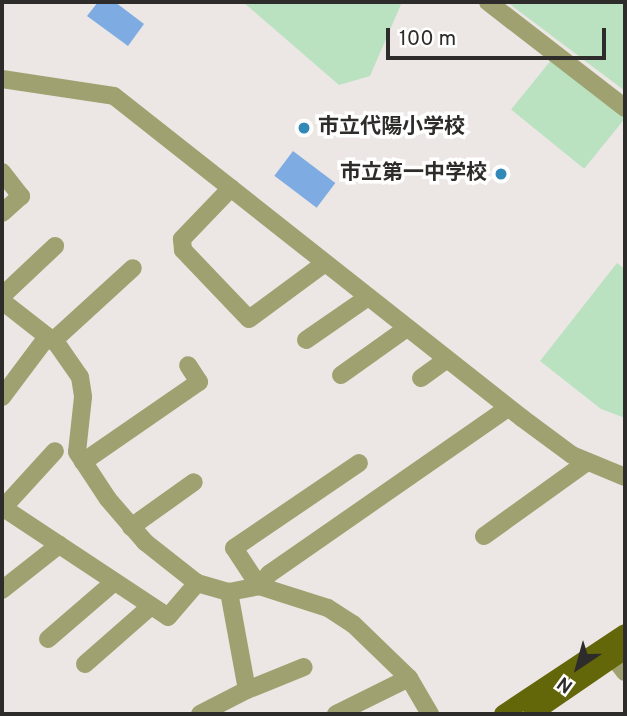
<!DOCTYPE html>
<html>
<head>
<meta charset="utf-8">
<style>
  body { margin:0 }
  #map { position:relative; width:627px; height:716px; overflow:hidden; background:#ece7e4; font-family:Overpass,"Noto Sans JP",sans-serif }
  div>[style] { position:absolute }
  [style*='--x'] { left:calc(var(--x)*1px); top:calc(var(--y)*1px); width:calc(var(--w)*1px); rotate:calc(var(--a)*1deg) }
  .green>* { inset:0; background:#bae2c1; transform-origin:0 0 }
  .water>* { inset:0; background:#7eace2; transform-origin:0 0 }
  .minor>* { height:18px; margin:-9px; padding:0 9px; transform-origin:9px; border-radius:9px; background:#9fa270 }
  .major>* { height:18px; margin:-9px; padding:0 9px; transform-origin:9px; border-radius:9px; background:#64660a }
  .dots>* { width:19px; height:19px; translate:-50% -50%; box-sizing:border-box; border:4px solid #fff; border-radius:50% }
  span { translate:-50% -50%; white-space:nowrap; text-align:center; line-height:1.15; -webkit-text-stroke:7px #fff; paint-order:stroke }
  .poi-label { font-size:21px; color:#2e2c2b; font-weight:700 }
  .left { translate:0 -50%; text-align:left }
  .right { translate:-100% -50%; text-align:right }
  .frame { position:absolute; inset:0; border:4px solid #2e2c2b; pointer-events:none }
  .north { position:absolute; left:543px; top:632px; width:70px; height:70px; -webkit-text-stroke:5px #fff; paint-order:stroke; rotate:216deg; font-size:19px; font-weight:700; line-height:28px; text-align:center; color:#2e2c2b }
  .north::after { content:''; display:block; margin:auto; width:24px; height:32px; background:#2e2c2b; clip-path:polygon(50% 0,100% 100%,50% 72%,0 100%) }
  .scale { position:absolute; left:386px; top:28px; width:220px; height:32px; box-sizing:border-box; border:4px solid #2e2c2b; border-top:0; padding-left:9px; font-size:21px; line-height:24px; white-space:nowrap; color:#2e2c2b; -webkit-text-stroke:5px #fff; paint-order:stroke }
</style>
</head>
<body>
<div id="map">
  <div class="green">
    <i style="clip-path:polygon(243px 2px,402px 2px,370px 76px,339px 85px)"></i>
    <i style="clip-path:polygon(507px 2px,625px 2px,625px 91px)"></i>
    <i style="left:552px;top:59px;width:94px;height:65px;rotate:39deg"></i>
    <i style="clip-path:polygon(617px 263px,625px 269px,625px 418px,601px 409px,540px 361px)"></i>
  </div>
  <div class="water">
    <i style="clip-path:polygon(98px 2px,115px 2px,144px 24px,128px 46px,87px 16px)"></i>
    <i style="left:293px;top:151px;width:53px;height:31px;rotate:37deg"></i>
  </div>
  <div class="minor">
    <i style="--x:488;--y:2;--w:173;--a:37.7"></i>
    <i style="--x:2;--y:79;--w:113;--a:8.6"></i>
    <i style="--x:114;--y:96;--w:520;--a:38.28"></i>
    <i style="--x:522;--y:418;--w:62;--a:36.5"></i>
    <i style="--x:572;--y:455;--w:57;--a:22.5"></i>
    <i style="--x:2;--y:172;--w:31;--a:52"></i>
    <i style="--x:21;--y:196;--w:25;--a:138"></i>
    <i style="--x:231;--y:188;--w:71;--a:133.9"></i>
    <i style="--x:182;--y:239;--w:11;--a:85"></i>
    <i style="--x:183;--y:250;--w:95;--a:46.3"></i>
    <i style="--x:249;--y:319;--w:94;--a:-36.4"></i>
    <i style="--x:2;--y:296;--w:73;--a:-43.3"></i>
    <i style="--x:2;--y:301;--w:70;--a:38"></i>
    <i style="--x:57;--y:344;--w:40;--a:55.1"></i>
    <i style="--x:80;--y:377;--w:20;--a:81"></i>
    <i style="--x:83;--y:397;--w:55;--a:96.2"></i>
    <i style="--x:77;--y:452;--w:56;--a:56.6"></i>
    <i style="--x:108;--y:499;--w:57;--a:49.3"></i>
    <i style="--x:145;--y:542;--w:66;--a:38.3"></i>
    <i style="--x:306;--y:340;--w:75;--a:-34.7"></i>
    <i style="--x:53;--y:341;--w:108;--a:-42.4"></i>
    <i style="--x:341;--y:375;--w:81;--a:-35.5"></i>
    <i style="--x:421;--y:378;--w:32;--a:-36"></i>
    <i style="--x:2;--y:397;--w:75;--a:-53.1"></i>
    <i style="--x:83;--y:462;--w:141;--a:-34.6"></i>
    <i style="--x:199;--y:382;--w:20;--a:-123"></i>
    <i style="--x:2;--y:507;--w:199;--a:33.5"></i>
    <i style="--x:168;--y:617;--w:45;--a:-49.5"></i>
    <i style="--x:197;--y:583;--w:33;--a:16"></i>
    <i style="--x:229;--y:592;--w:31;--a:-11"></i>
    <i style="--x:259;--y:586;--w:72;--a:17.7"></i>
    <i style="--x:328;--y:608;--w:30;--a:33"></i>
    <i style="--x:353;--y:624;--w:78;--a:44"></i>
    <i style="--x:409;--y:678;--w:42;--a:59.7"></i>
    <i style="--x:3;--y:508;--w:77;--a:-47.6"></i>
    <i style="--x:131;--y:527;--w:77;--a:-35.5"></i>
    <i style="--x:484;--y:536;--w:127;--a:-35.7"></i>
    <i style="--x:259;--y:586;--w:16;--a:-50"></i>
    <i style="--x:269;--y:574;--w:291;--a:-34.8"></i>
    <i style="--x:259;--y:586;--w:45;--a:-123.3"></i>
    <i style="--x:234;--y:548;--w:151;--a:-34.2"></i>
    <i style="--x:2;--y:590;--w:73;--a:-38.3"></i>
    <i style="--x:48;--y:639;--w:86;--a:-40.7"></i>
    <i style="--x:614;--y:658;--w:18;--a:52"></i>
    <i style="--x:85;--y:664;--w:88;--a:-41.3"></i>
    <i style="--x:247;--y:690;--w:61;--a:-22"></i>
    <i style="--x:200;--y:714;--w:53;--a:-27.1"></i>
    <i style="--x:247;--y:690;--w:100;--a:-100.4"></i>
    <i style="--x:336;--y:714;--w:81;--a:-26.3"></i>
  </div>
  <div class="major">
    <i style="--x:503;--y:714;--w:146;--a:-33.6"></i>
    <i style="--x:532;--y:714;--w:113;--a:-34.5"></i>
  </div>
  <div class="dots">
    <i style="left:304px;top:128px;background:#3288b7"></i>
    <i style="left:501px;top:174px;background:#3288b7"></i>
  </div>
  <div class="poi-label">
    <span class="left" style="left:318px;top:128px">市立代陽小学校</span>
    <span class="right" style="left:487px;top:174px">市立第一中学校</span>
  </div>
  <div class="frame"></div>
  <div class="north">N</div>
  <div class="scale">100 m</div>
</div>
</body>
</html>
